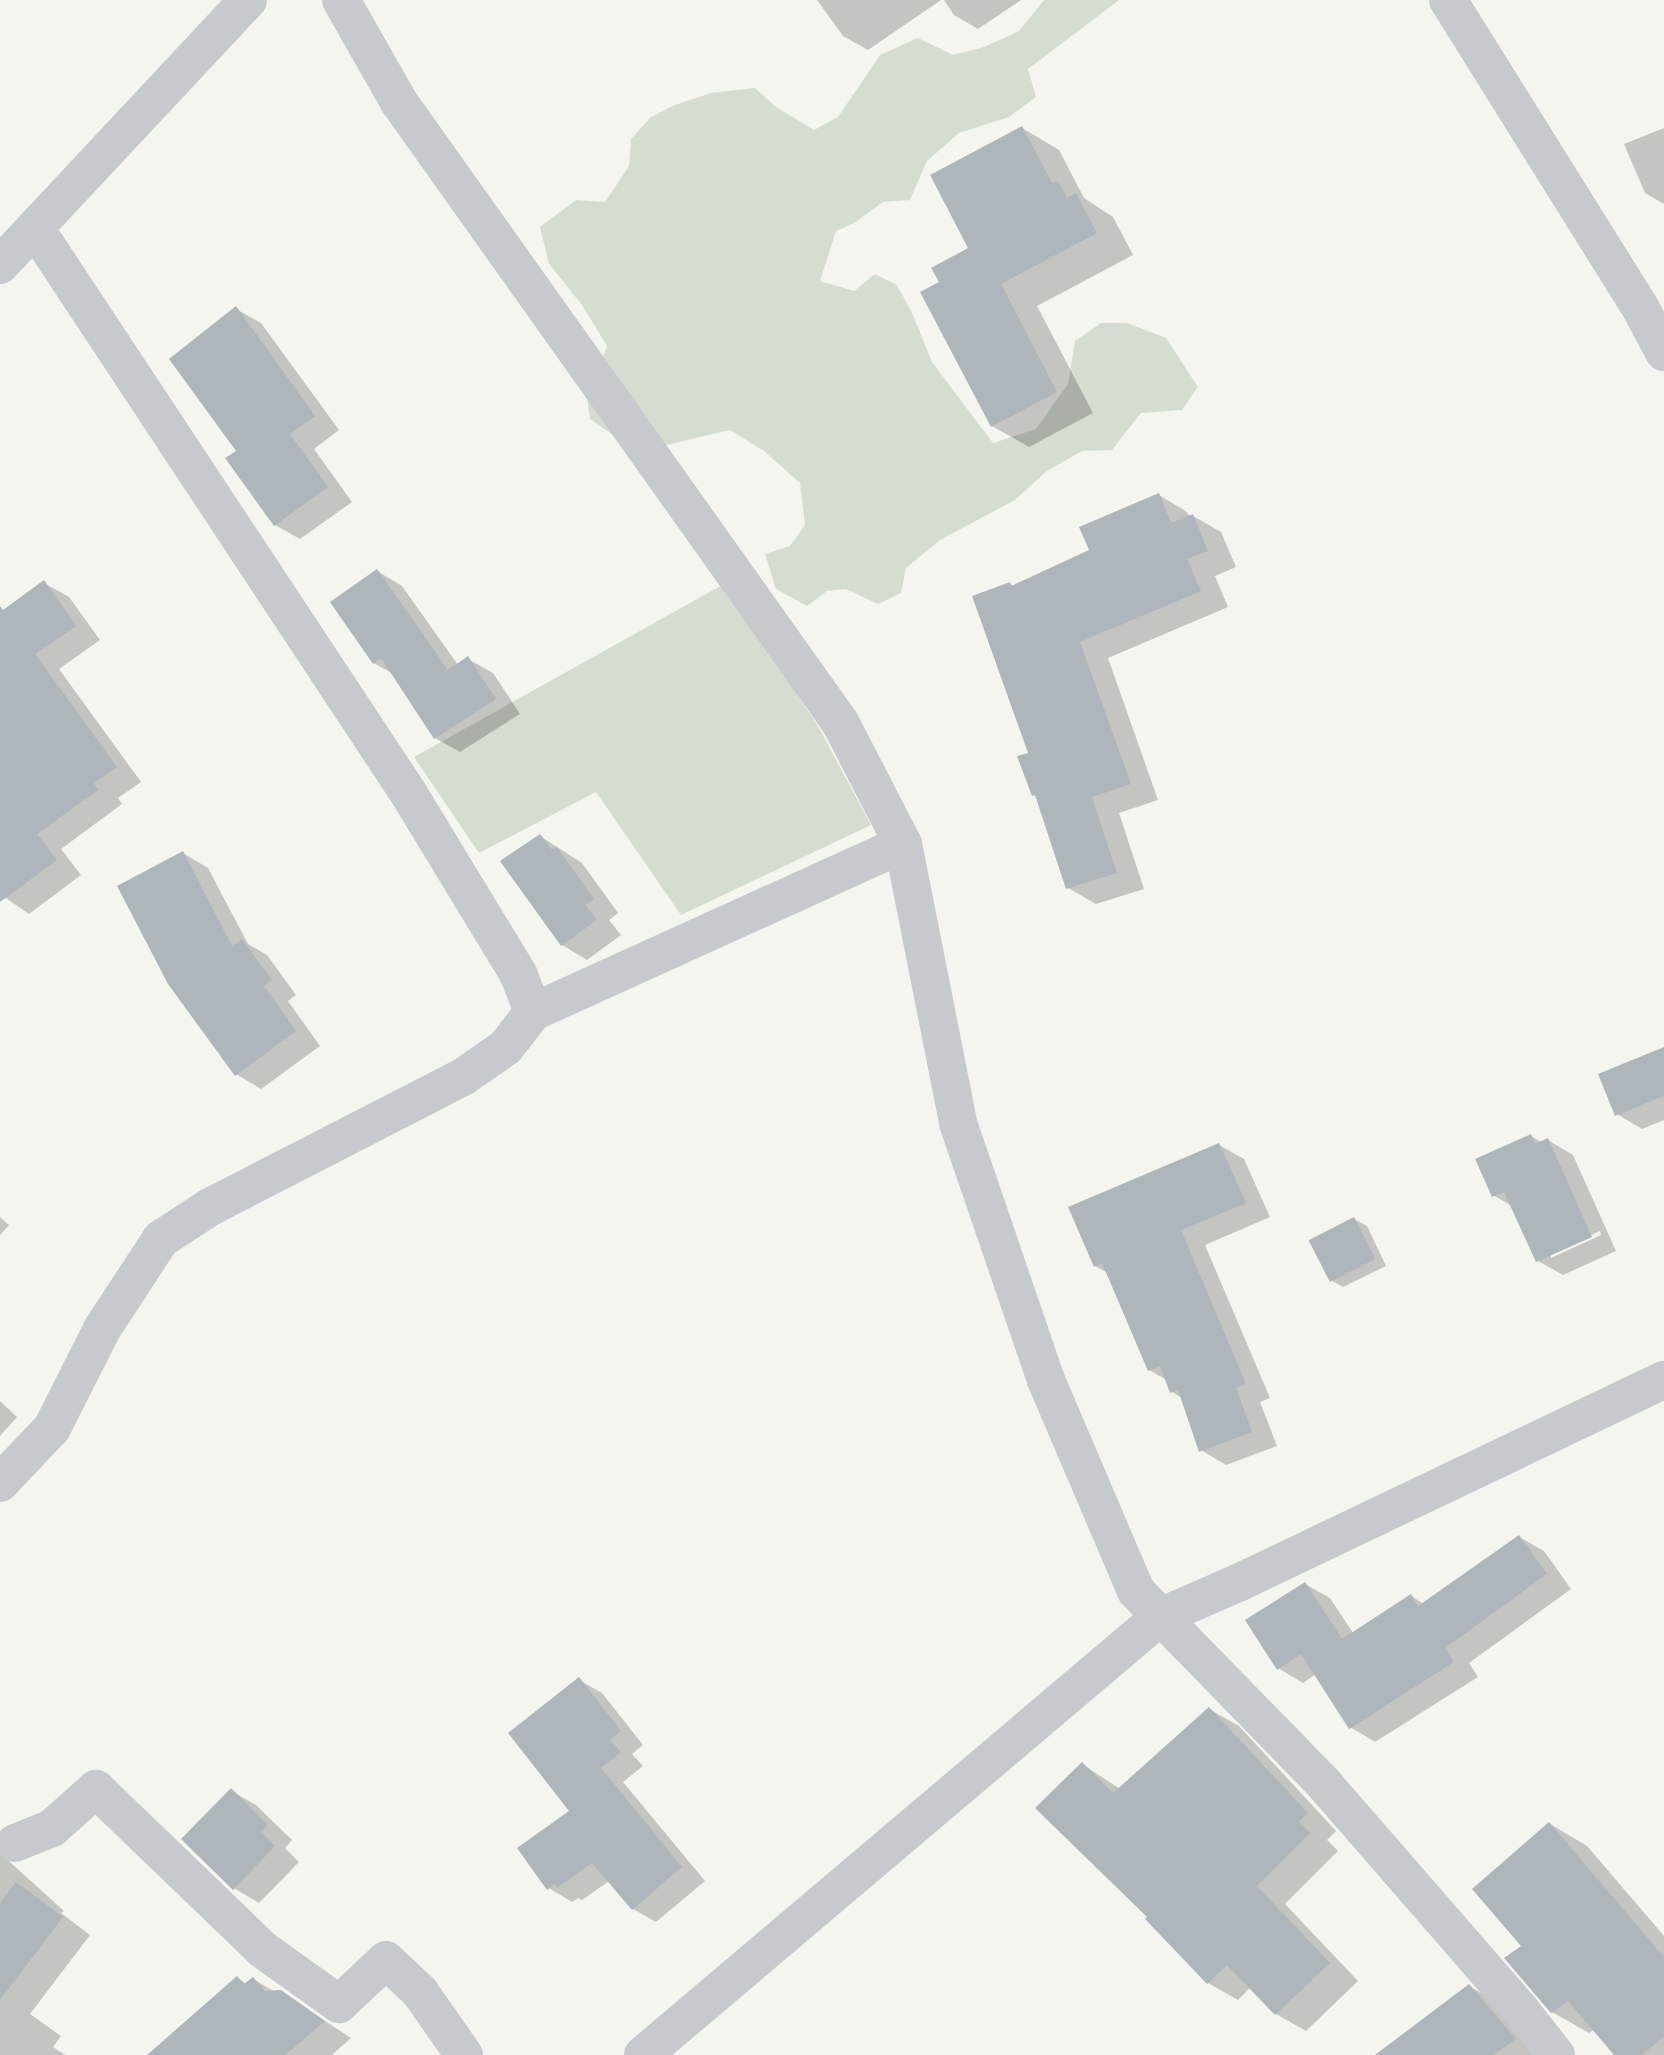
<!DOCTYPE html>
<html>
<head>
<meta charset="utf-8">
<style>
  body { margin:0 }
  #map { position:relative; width:1664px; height:2055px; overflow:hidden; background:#f5f5f0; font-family:Jost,sans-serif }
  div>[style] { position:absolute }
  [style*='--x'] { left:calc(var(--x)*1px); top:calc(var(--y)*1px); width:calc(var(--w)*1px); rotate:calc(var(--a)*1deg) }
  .green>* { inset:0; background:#d5ddd1 }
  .shadow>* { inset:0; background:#0003 }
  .building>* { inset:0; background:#aeb6bb; transform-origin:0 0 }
  .street>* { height:38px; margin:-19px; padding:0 19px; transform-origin:19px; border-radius:19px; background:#c7cacd }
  span { translate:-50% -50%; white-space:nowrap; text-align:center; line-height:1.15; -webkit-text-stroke:7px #fff; paint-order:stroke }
</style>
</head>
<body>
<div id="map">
  <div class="green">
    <i style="clip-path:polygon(1044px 0,1119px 0,1028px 69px,1036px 97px,1009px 117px,959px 133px,927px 161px,910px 200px,883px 202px,854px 223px,836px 231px,820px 281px,854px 291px,875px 274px,897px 285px,913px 315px,932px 362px,993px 443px,1036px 429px,1068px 384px,1075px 341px,1101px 323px,1127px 323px,1166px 338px,1198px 387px,1182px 410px,1141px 413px,1112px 450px,1082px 451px,1047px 471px,1015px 500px,940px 540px,906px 568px,901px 593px,878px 604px,846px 589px,827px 591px,807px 606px,776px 589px,765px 554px,790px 546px,805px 525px,800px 483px,764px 451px,730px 430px,662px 446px,629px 446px,590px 419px,587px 397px,607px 346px,582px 305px,549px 264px,540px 227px,576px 200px,605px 202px,629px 166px,631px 139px,651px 117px,675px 105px,711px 93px,755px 88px,776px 107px,814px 130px,838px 117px,880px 55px,918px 38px,953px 55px,984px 47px,1019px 31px)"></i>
    <i style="clip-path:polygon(724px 584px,818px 726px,871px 825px,681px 915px,596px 792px,479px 853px,414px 757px)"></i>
  </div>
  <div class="shadow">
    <i style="clip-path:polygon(817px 0,941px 0,868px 50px,843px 36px)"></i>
    <i style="clip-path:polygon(944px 0,1021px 0,978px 29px,954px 15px)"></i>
    <i style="clip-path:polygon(1022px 128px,1059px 150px,1084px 198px,1113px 217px,1133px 255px,1037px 306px,1093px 413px,1029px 447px,992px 426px,941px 282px,971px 248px)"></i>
    <i style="clip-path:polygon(1664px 128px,1664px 204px,1645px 193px,1624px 144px)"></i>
    <i style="clip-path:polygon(236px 309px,261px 323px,339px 430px,314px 449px,352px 502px,300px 539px,275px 525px)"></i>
    <i style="clip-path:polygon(1159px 495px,1187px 512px,1190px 517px,1193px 516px,1221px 532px,1236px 567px,1215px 576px,1228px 607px,1108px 658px,1158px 800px,1119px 813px,1144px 889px,1096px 904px,1068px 888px,1038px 797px,1033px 795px,1010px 584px,1014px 586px,1091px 551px)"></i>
    <i style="clip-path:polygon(377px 571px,402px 586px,458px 665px,468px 659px,493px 673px,520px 714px,460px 752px,435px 738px,393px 674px,374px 663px)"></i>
    <i style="clip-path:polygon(44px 583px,69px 597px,100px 640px,59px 669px,141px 782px,118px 798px,122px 804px,61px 849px,81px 875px,29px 914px,0 894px,0 614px)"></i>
    <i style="clip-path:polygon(540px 836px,582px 863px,618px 913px,609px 920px,621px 935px,587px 960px,562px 945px)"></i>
    <i style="clip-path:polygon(183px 853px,208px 868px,248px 944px,267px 955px,296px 995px,288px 1001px,320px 1046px,261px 1089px,236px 1074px)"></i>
    <i style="clip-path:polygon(1664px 1049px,1664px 1120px,1642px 1129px,1617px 1114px)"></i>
    <i style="clip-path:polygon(evenodd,1531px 1136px,1543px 1143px,1548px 1140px,1573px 1155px,1616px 1251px,1563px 1275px,1538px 1261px,1512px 1206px,1493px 1195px,1531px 1136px,1600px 1231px,1601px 1235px,1551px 1258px,1551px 1254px,1600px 1231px)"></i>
    <i style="clip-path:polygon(1219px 1145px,1244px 1159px,1270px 1217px,1205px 1245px,1270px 1398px,1260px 1402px,1277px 1446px,1226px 1465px,1201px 1450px,1182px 1398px,1172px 1392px,1167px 1380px,1149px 1370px,1108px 1273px,1095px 1266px)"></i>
    <i style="clip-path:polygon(0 1217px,9px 1225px,0 1235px)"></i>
    <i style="clip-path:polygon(1354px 1219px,1367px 1226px,1386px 1266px,1343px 1287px,1331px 1280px)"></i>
    <i style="clip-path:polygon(0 1401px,17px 1417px,0 1436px)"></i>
    <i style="clip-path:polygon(1519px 1537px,1544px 1551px,1571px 1589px,1469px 1663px,1478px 1677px,1375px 1742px,1350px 1727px,1316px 1674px,1303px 1683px,1278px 1668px,1305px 1584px,1330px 1598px,1353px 1633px,1411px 1596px,1424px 1604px)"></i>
    <i style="clip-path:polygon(579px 1680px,602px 1693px,643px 1745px,632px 1754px,643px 1766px,623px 1782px,705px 1881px,656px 1922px,633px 1909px,609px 1881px,582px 1900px,578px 1898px,572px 1902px,549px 1888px,572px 1811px)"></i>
    <i style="clip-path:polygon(1209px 1709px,1239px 1726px,1336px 1831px,1327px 1840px,1338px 1851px,1285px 1904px,1358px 1981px,1306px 2031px,1276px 2014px,1251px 1987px,1238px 2000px,1208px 1983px,1150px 1917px,1082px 1764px,1120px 1789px)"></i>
    <i style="clip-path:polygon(231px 1791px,256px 1805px,292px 1840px,285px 1848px,299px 1862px,259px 1903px,234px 1888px)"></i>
    <i style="clip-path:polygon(1550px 1824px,1587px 1846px,1664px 1936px,1664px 2055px,1616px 2055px,1595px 2029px,1589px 2033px,1552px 2012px,1523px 1946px)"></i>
    <i style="clip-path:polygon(0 1853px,64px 1911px,61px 1913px,90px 1935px,30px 2014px,61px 2036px,53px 2047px,65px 2055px,0 2055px)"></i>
    <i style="clip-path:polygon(237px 1978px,247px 1984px,253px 1979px,275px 1992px,281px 1992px,351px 2038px,332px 2055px,149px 2055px)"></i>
    <i style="clip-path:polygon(1469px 1986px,1517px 2014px,1552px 2055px,1378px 2055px)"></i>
  </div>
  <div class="building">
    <i style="clip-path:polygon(1022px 126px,1052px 183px,1058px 181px,1067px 198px,1076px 193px,1097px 233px,1001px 284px,1057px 392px,991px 427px,920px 292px,939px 282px,931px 268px,968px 248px,930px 175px)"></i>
    <i style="clip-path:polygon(236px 306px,315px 416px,290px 434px,328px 487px,274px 526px,225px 458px,236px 451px,169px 359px)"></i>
    <i style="clip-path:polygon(1159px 493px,1171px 523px,1193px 514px,1208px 551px,1187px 559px,1201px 591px,1080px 642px,1131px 784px,1092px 797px,1117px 873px,1066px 889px,1035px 795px,1032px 796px,1017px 756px,1028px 753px,972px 596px,1010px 582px,1011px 586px,1089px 550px,1079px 527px)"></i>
    <i style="clip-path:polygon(377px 569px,448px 670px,468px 656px,496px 699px,434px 739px,381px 658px,373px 664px,330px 602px)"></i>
    <i style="clip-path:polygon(44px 580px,76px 626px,35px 654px,117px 767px,94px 783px,98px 790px,37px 834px,57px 860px,0 902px,0 606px,3px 610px)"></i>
    <i style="clip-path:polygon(540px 834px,552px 850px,557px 847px,594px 899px,585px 905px,597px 920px,561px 946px,500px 861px)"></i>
    <i style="clip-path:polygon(183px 851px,232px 946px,242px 939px,272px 980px,264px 986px,296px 1031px,235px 1076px,168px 984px,117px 886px)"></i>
    <i style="clip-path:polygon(1664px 1047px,1664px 1096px,1615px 1116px,1598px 1074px)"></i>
    <i style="clip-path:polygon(1531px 1134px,1535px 1144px,1548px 1138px,1592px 1237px,1536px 1262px,1504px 1192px,1492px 1197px,1475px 1159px)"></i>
    <i style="clip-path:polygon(1219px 1143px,1246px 1203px,1181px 1230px,1246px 1384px,1236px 1388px,1252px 1432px,1199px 1452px,1178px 1390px,1170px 1393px,1160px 1366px,1148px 1371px,1102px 1263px,1094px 1267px,1068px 1207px)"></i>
    <i style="left:1354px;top:1217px;width:47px;height:51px;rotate:63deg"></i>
    <i style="clip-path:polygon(1519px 1535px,1547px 1574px,1445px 1648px,1454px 1662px,1349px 1729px,1301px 1654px,1277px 1670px,1245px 1620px,1305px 1582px,1342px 1639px,1411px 1594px,1418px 1606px)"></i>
    <i style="clip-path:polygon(579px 1677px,621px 1731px,610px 1740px,621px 1752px,601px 1768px,682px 1867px,632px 1910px,592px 1863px,557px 1888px,555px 1884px,547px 1890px,517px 1848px,569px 1811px,508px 1733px)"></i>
    <i style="clip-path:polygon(1209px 1707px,1308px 1813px,1299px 1822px,1310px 1833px,1257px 1886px,1330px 1963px,1275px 2015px,1227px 1965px,1207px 1984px,1145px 1919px,1147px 1917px,1035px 1808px,1082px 1762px,1113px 1793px)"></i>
    <i style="clip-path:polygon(231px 1788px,268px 1825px,261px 1832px,275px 1846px,233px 1890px,181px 1839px)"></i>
    <i style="clip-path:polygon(1549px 1822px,1664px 1957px,1664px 2036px,1642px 2055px,1614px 2055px,1568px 2001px,1551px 2013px,1504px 1958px,1521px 1946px,1472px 1889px)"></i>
    <i style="clip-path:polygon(16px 1882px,63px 1917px,0 2000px,0 1903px)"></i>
    <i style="clip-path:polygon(237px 1976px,244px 1984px,253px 1977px,265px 1991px,281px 1990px,325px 2021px,285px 2055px,147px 2055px)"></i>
    <i style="clip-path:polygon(1469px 1984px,1516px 2039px,1493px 2055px,1375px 2055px)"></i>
  </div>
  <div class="street">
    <i style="--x:341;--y:0;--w:117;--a:60.4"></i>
    <i style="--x:399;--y:102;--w:761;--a:54.58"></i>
    <i style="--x:840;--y:722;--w:137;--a:62.7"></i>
    <i style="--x:903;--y:844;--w:284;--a:78.8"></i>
    <i style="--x:958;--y:1123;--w:272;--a:71.1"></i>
    <i style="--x:1046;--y:1380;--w:229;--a:66.9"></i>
    <i style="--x:1136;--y:1591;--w:271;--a:45.7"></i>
    <i style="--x:1325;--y:1785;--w:296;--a:49"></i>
    <i style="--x:1519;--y:2008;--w:60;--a:51.8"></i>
    <i style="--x:1448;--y:0;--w:364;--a:58"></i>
    <i style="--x:1641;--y:309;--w:49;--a:61.9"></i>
    <i style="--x:0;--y:265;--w:363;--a:-46.9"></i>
    <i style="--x:533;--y:1012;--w:406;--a:-24.4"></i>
    <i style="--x:0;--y:1483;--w:76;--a:-46.6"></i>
    <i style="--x:52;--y:1428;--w:111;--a:-63.2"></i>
    <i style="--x:102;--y:1329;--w:108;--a:-56.8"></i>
    <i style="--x:161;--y:1239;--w:59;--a:-33.1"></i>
    <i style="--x:210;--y:1207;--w:284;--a:-27.2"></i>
    <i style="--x:463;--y:1077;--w:52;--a:-34.9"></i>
    <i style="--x:506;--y:1047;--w:44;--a:-52.4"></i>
    <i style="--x:533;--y:1012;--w:40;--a:-111"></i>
    <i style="--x:519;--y:975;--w:212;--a:-121.3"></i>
    <i style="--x:409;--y:794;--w:678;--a:-123.46"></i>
    <i style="--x:15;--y:1843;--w:40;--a:-22"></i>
    <i style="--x:52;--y:1828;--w:59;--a:-41.6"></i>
    <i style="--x:96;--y:1789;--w:231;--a:43.9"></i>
    <i style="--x:262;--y:1949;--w:95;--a:35.5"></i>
    <i style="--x:339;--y:2004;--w:64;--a:-43.1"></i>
    <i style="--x:386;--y:1960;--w:47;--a:43.3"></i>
    <i style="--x:420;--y:1992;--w:77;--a:55.1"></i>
    <i style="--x:643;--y:2055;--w:678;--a:-40.27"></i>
    <i style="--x:1160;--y:1617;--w:87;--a:-23.6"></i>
    <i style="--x:1240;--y:1582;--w:470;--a:-25.5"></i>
  </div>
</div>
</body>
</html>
